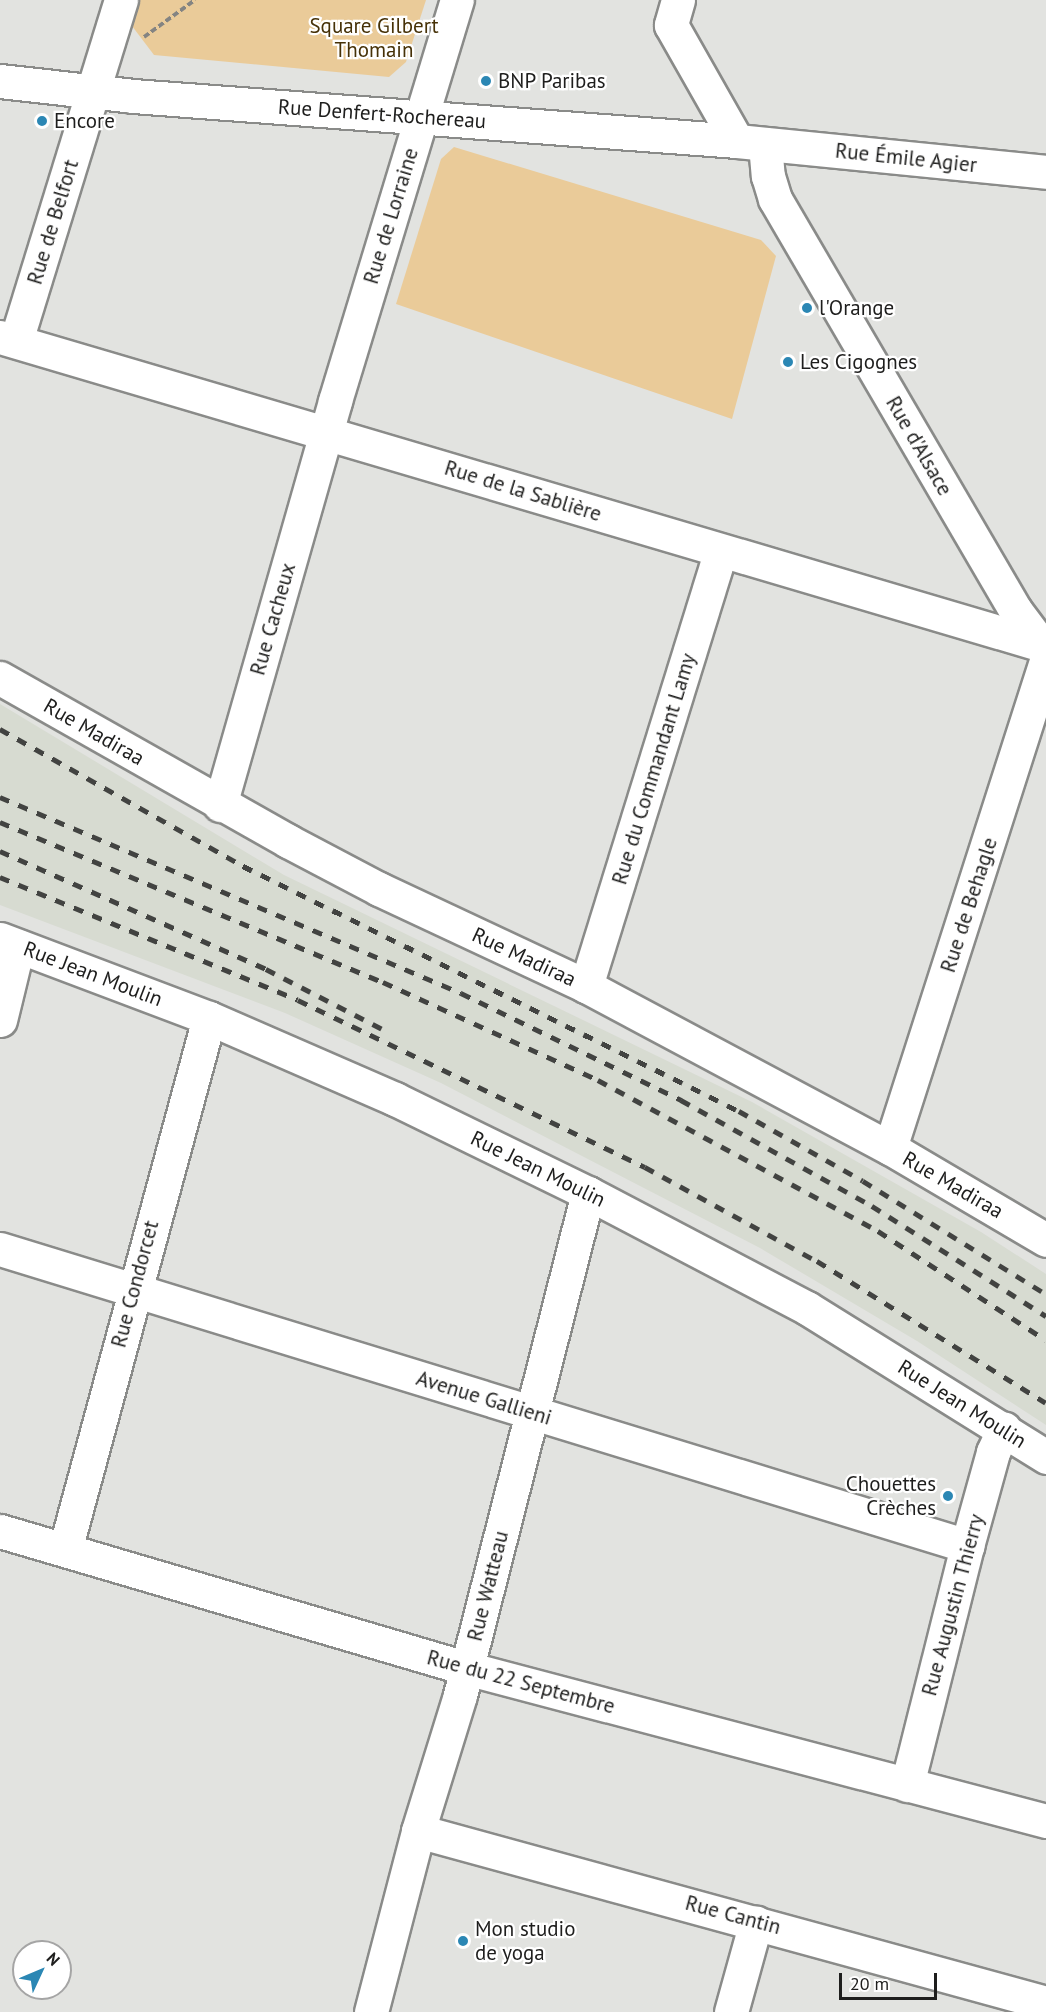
<!DOCTYPE html>
<html>
<head>
<meta charset="utf-8">
<style>
  body { margin:0 }
  #map { position:relative; width:1046px; height:2012px; overflow:hidden; background:#e2e3e0; font-family:"PT Sans",sans-serif }
  div>[style] { position:absolute }
  [style*='--x'] { left:calc(var(--x)*1px); top:calc(var(--y)*1px); width:calc(var(--w)*1px); rotate:calc(var(--a)*1deg) }
  .built>* { inset:0; background:#d7dbd1 }
  .green>* { inset:0; background:#eacb99 }
  .path>* { height:4px; margin-top:-2px; transform-origin:0; background:repeating-linear-gradient(90deg,#848482 0 6px,transparent 0 9px) }
  .roads { filter:drop-shadow(2px 0 #8a8b89) drop-shadow(-2px 0 #8a8b89) drop-shadow(0 2px #8a8b89) drop-shadow(0 -2px #8a8b89) }
  .minor>* { height:33px; margin:-16.5px; padding:0 16.5px; transform-origin:16.5px; border-radius:16.5px; background:#fff }
  .rail>* { height:4.5px; margin-top:-2.25px; transform-origin:0; background:repeating-linear-gradient(90deg,#424341 0 10px,transparent 0 20px) }
  .dots>* { width:16px; height:16px; translate:-50% -50%; box-sizing:border-box; border:3px solid #fff; border-radius:50% }
  span { translate:-50% -50%; white-space:nowrap; text-align:center; line-height:1.15; -webkit-text-stroke:4.5px #fff; paint-order:stroke }
  .park-label { font-size:21px; color:#463107 }
  .poi-label { font-size:21px; color:#1e1e1d }
  .left { translate:0 -50%; text-align:left }
  .right { translate:-100% -50%; text-align:right }
  .street-label { font-size:21px; color:#1e1e1d }
  .north { position:absolute; left:12px; top:1940px; width:60px; height:60px; box-sizing:border-box; background:#fff; border:2px solid #a5a5a5; border-radius:50%; rotate:46deg; font-size:16px; font-weight:700; line-height:24px; text-align:center; color:#1e1e1d }
  .north::after { content:''; display:block; margin:auto; width:21px; height:27px; background:#2b87b4; clip-path:polygon(50% 0,100% 100%,50% 72%,0 100%) }
  .scale { position:absolute; left:839px; top:1973px; width:98px; height:27px; box-sizing:border-box; border:3px solid #1e1e1d; border-top:0; padding-left:8px; font-size:18px; line-height:21px; white-space:nowrap; color:#1e1e1d; -webkit-text-stroke:4px #fff; paint-order:stroke }
</style>
</head>
<body>
<div id="map">
  <div class="built">
    <i style="clip-path:polygon(0 704px,284px 875px,752px 1102px,981px 1232px,1046px 1274px,1046px 1425px,917px 1341px,760px 1248px,441px 1083px,285px 1013px,0 905px)"></i>
  </div>
  <div class="green">
    <i style="clip-path:polygon(136px 0,426px 0,406px 62px,389px 77px,154px 55px,129px 22px)"></i>
    <i style="clip-path:polygon(454px 147px,761px 240px,776px 256px,732px 419px,396px 304px,441px 159px)"></i>
  </div>
  <div class="path">
    <i style="--x:144;--y:37;--w:63;--a:-36"></i>
  </div>
  <div class="roads">
    <div class="minor">
      <i style="--x:678;--y:0;--w:26;--a:106"></i>
      <i style="--x:671;--y:25;--w:133;--a:60.4"></i>
      <i style="--x:0;--y:81;--w:134;--a:6.4"></i>
      <i style="--x:133;--y:96;--w:606;--a:4.26"></i>
      <i style="--x:737;--y:141;--w:311;--a:5.7"></i>
      <i style="--x:765;--y:144;--w:32;--a:85"></i>
      <i style="--x:768;--y:176;--w:24;--a:73"></i>
      <i style="--x:775;--y:199;--w:476;--a:59.7"></i>
      <i style="--x:1015;--y:610;--w:50;--a:53.1"></i>
      <i style="--x:0;--y:337;--w:1091;--a:16.46"></i>
      <i style="--x:16;--y:341;--w:357;--a:-72.9"></i>
      <i style="--x:0;--y:678;--w:331;--a:29.5"></i>
      <i style="--x:288;--y:841;--w:103;--a:27.8"></i>
      <i style="--x:379;--y:889;--w:229;--a:25.1"></i>
      <i style="--x:586;--y:986;--w:344;--a:28.1"></i>
      <i style="--x:890;--y:1148;--w:181;--a:30.5"></i>
      <i style="--x:220;--y:805;--w:420;--a:-74.1"></i>
      <i style="--x:335;--y:401;--w:419;--a:-73.1"></i>
      <i style="--x:0;--y:939;--w:223;--a:20.7"></i>
      <i style="--x:209;--y:1018;--w:203;--a:23.5"></i>
      <i style="--x:395;--y:1099;--w:215;--a:26"></i>
      <i style="--x:588;--y:1193;--w:247;--a:27.7"></i>
      <i style="--x:807;--y:1308;--w:282;--a:31.9"></i>
      <i style="--x:586;--y:986;--w:455;--a:-72.8"></i>
      <i style="--x:0;--y:1020;--w:76;--a:-76.3"></i>
      <i style="--x:890;--y:1148;--w:511;--a:-72.24"></i>
      <i style="--x:0;--y:1249;--w:1012;--a:17.07"></i>
      <i style="--x:0;--y:1531;--w:486;--a:16.4"></i>
      <i style="--x:466;--y:1668;--w:600;--a:14.78"></i>
      <i style="--x:65;--y:1550;--w:551;--a:-74.85"></i>
      <i style="--x:907;--y:1785;--w:246;--a:-75.9"></i>
      <i style="--x:967;--y:1546;--w:98;--a:-74.5"></i>
      <i style="--x:993;--y:1452;--w:26;--a:-65"></i>
      <i style="--x:418;--y:1831;--w:651;--a:15.32"></i>
      <i style="--x:371;--y:2012;--w:187;--a:-75.4"></i>
      <i style="--x:418;--y:1831;--w:142;--a:-72.8"></i>
      <i style="--x:460;--y:1695;--w:518;--a:-75.7"></i>
      <i style="--x:731;--y:2012;--w:93;--a:-74.5"></i>
    </div>
  </div>
  <div class="rail">
    <i style="--x:0;--y:729;--w:279;--a:29.4"></i>
    <i style="--x:243;--y:866;--w:553;--a:26.29"></i>
    <i style="--x:739;--y:1111;--w:142;--a:29.4"></i>
    <i style="--x:863;--y:1181;--w:215;--a:31.7"></i>
    <i style="--x:0;--y:797;--w:501;--a:23.03"></i>
    <i style="--x:461;--y:993;--w:245;--a:25.9"></i>
    <i style="--x:681;--y:1100;--w:218;--a:29"></i>
    <i style="--x:872;--y:1206;--w:206;--a:32.3"></i>
    <i style="--x:0;--y:822;--w:415;--a:22.7"></i>
    <i style="--x:383;--y:982;--w:236;--a:24.5"></i>
    <i style="--x:598;--y:1080;--w:318;--a:28.3"></i>
    <i style="--x:878;--y:1231;--w:200;--a:33"></i>
    <i style="--x:0;--y:851;--w:291;--a:23.9"></i>
    <i style="--x:266;--y:969;--w:131;--a:27.3"></i>
    <i style="--x:0;--y:877;--w:322;--a:22.4"></i>
    <i style="--x:298;--y:1000;--w:385;--a:25.7"></i>
    <i style="--x:645;--y:1167;--w:196;--a:28.7"></i>
    <i style="--x:817;--y:1261;--w:269;--a:31.8"></i>
  </div>
  <div class="dots">
    <i style="left:486px;top:81px;background:#2b87b4"></i>
    <i style="left:42px;top:121px;background:#2b87b4"></i>
    <i style="left:807px;top:308px;background:#2b87b4"></i>
    <i style="left:788px;top:362px;background:#2b87b4"></i>
    <i style="left:948px;top:1496px;background:#2b87b4"></i>
    <i style="left:463px;top:1941px;background:#2b87b4"></i>
  </div>
  <div class="park-label">
    <span style="left:374px;top:38px">Square Gilbert<br>Thomain</span>
  </div>
  <div class="poi-label">
    <span class="left" style="left:498px;top:81px">BNP Paribas</span>
    <span class="left" style="left:54px;top:121px">Encore</span>
    <span class="left" style="left:819px;top:308px">l'Orange</span>
    <span class="left" style="left:800px;top:362px">Les Cigognes</span>
    <span class="right" style="left:936px;top:1496px">Chouettes<br>Crèches</span>
    <span class="left" style="left:475px;top:1941px">Mon studio<br>de yoga</span>
  </div>
  <div class="street-label">
    <span style="left:382px;top:114px;rotate:4deg">Rue Denfert-Rochereau</span>
    <span style="left:906px;top:158px;rotate:6deg">Rue Émile Agier</span>
    <span style="left:391px;top:216px;rotate:-73deg">Rue de Lorraine</span>
    <span style="left:53px;top:222px;rotate:-73deg">Rue de Belfort</span>
    <span style="left:919px;top:446px;rotate:60deg">Rue d'Alsace</span>
    <span style="left:523px;top:491px;rotate:17deg">Rue de la Sablière</span>
    <span style="left:273px;top:619px;rotate:-74deg">Rue Cacheux</span>
    <span style="left:94px;top:732px;rotate:30deg">Rue Madiraa</span>
    <span style="left:654px;top:769px;rotate:-73deg">Rue du Commandant Lamy</span>
    <span style="left:969px;top:905px;rotate:-72deg">Rue de Behagle</span>
    <span style="left:524px;top:957px;rotate:25deg">Rue Madiraa</span>
    <span style="left:93px;top:974px;rotate:21deg">Rue Jean Moulin</span>
    <span style="left:538px;top:1169px;rotate:26deg">Rue Jean Moulin</span>
    <span style="left:953px;top:1185px;rotate:30deg">Rue Madiraa</span>
    <span style="left:135px;top:1284px;rotate:-75deg">Rue Condorcet</span>
    <span style="left:484px;top:1398px;rotate:17deg">Avenue Gallieni</span>
    <span style="left:962px;top:1404px;rotate:32deg">Rue Jean Moulin</span>
    <span style="left:488px;top:1586px;rotate:-76deg">Rue Watteau</span>
    <span style="left:953px;top:1605px;rotate:-75deg">Rue Augustin Thierry</span>
    <span style="left:521px;top:1682px;rotate:15deg">Rue du 22 Septembre</span>
    <span style="left:733px;top:1915px;rotate:15deg">Rue Cantin</span>
  </div>
  <div class="north">N</div>
  <div class="scale">20 m</div>
</div>
</body>
</html>
